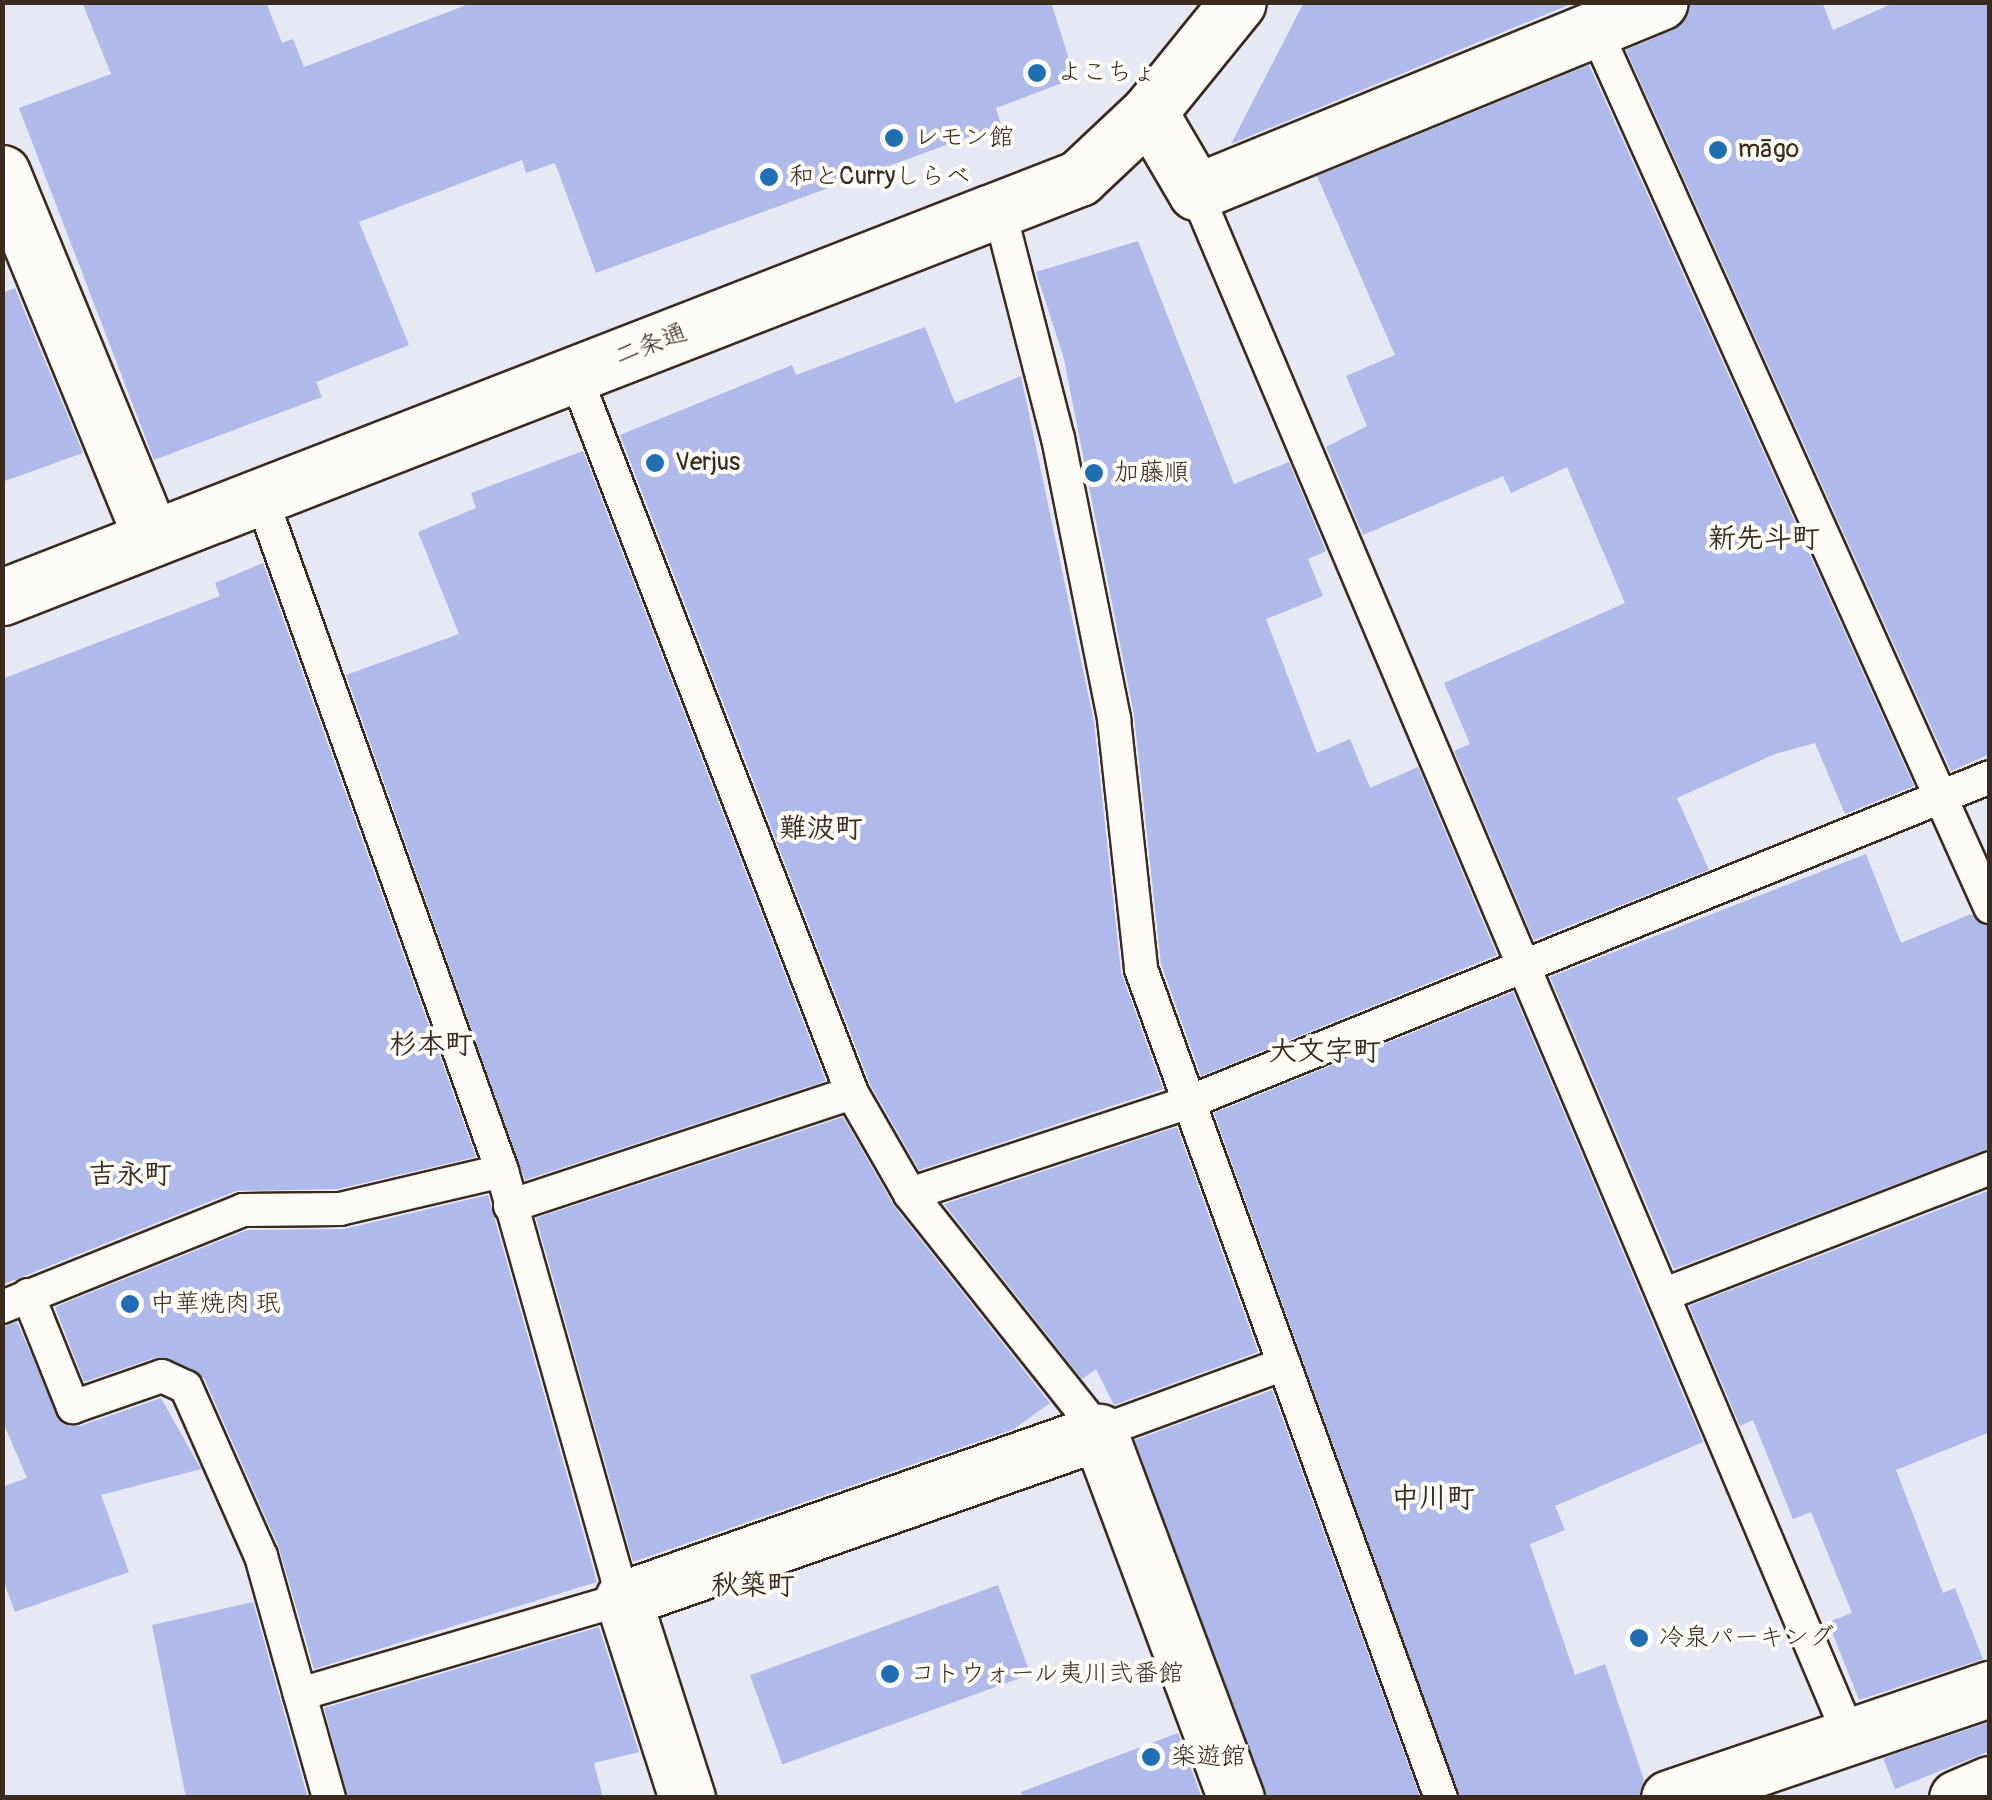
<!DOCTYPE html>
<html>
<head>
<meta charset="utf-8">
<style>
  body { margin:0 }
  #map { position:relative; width:1992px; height:1800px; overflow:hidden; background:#e6e8f3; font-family:Pangolin,"Klee One",sans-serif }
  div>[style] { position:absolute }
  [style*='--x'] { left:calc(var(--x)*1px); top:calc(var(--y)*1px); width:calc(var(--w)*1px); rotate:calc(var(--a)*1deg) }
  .building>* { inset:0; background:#afbaeb; transform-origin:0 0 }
  .roads { filter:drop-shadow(2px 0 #3b2a1e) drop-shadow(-2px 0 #3b2a1e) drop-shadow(0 2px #3b2a1e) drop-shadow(0 -2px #3b2a1e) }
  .lane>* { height:32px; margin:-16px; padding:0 16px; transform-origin:16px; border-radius:16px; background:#fdfcf7 }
  .street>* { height:55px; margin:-27.5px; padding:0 27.5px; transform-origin:27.5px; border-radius:27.5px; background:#fdfcf7 }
  .secondary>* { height:55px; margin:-27.5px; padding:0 27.5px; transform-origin:27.5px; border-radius:27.5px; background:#fdfcf7 }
  .dots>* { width:28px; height:28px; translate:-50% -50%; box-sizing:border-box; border:5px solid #fdfcf7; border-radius:50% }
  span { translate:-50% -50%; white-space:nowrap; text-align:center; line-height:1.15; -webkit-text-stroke:8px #fdfcf7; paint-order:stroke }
  .poi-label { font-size:25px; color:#3b2a1e }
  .left { translate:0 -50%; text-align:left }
  .street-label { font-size:25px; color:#3b2a1e }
  .neighbourhood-label { font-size:28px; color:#3b2a1e; font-weight:700 }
  .frame { position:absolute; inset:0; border:5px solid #3b2a1e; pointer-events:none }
</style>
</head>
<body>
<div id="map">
  <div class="building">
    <i style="clip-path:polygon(82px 2px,266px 2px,282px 43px,293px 39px,304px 67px,474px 2px,1051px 2px,1075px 78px,996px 108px,1001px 125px,596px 273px,555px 163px,526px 173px,522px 160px,359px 222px,409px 345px,316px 382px,322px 397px,154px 460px,19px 108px,111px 74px)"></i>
    <i style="clip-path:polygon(1304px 2px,1576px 2px,1231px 144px)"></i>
    <i style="clip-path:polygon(1691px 2px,1822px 2px,1833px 30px,1896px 2px,1990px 2px,1990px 754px,1951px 771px,1626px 50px,1673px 30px)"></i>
    <i style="clip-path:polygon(1589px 65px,1914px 786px,1845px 814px,1815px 743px,1775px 754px,1677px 798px,1709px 870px,1534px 940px,1454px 751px,1470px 744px,1444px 683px,1625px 603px,1567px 467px,1511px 493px,1503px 476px,1363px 535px,1326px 447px,1367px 426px,1346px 376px,1395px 355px,1317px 176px)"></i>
    <i style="clip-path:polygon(1138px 241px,1234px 484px,1289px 462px,1326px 551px,1308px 559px,1323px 596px,1266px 619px,1317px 753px,1350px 739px,1370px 788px,1418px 767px,1497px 955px,1201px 1076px,1161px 964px,1134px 715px,1064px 359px,1036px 272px)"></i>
    <i style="clip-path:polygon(15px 288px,83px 453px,2px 482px,2px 293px)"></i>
    <i style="clip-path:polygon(925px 327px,955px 403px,1021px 376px,1094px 722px,1121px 972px,1163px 1089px,919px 1170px,870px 1084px,620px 435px,792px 365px,796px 375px)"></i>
    <i style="clip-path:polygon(583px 451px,826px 1081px,525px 1180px,346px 675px,459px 634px,418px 532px,476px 508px,471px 493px)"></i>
    <i style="clip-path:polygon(263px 563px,476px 1157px,338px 1189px,236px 1191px,2px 1285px,2px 679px,220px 596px,215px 583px)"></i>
    <i style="clip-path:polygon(1866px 854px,1901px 943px,1971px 914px,1990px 927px,1990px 1148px,1674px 1269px,1550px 977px)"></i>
    <i style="clip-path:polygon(1513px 992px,1703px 1442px,1555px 1506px,1565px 1530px,1530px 1544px,1575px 1675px,1605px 1664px,1644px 1780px,1639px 1798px,1460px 1798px,1214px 1113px)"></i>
    <i style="clip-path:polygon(843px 1117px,894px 1206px,1050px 1403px,1014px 1429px,633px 1562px,536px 1218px)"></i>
    <i style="clip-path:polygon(1177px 1127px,1258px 1352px,1114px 1405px,1096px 1369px,1082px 1379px,944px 1204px)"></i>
    <i style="clip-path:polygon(1990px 1190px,1990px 1432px,1896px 1470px,1943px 1593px,1955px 1588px,1983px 1659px,1859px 1700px,1828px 1622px,1852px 1613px,1811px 1512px,1793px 1519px,1753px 1420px,1740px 1426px,1689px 1306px)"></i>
    <i style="clip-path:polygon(488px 1195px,597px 1582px,314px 1669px,279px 1548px,204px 1378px,157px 1357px,84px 1382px,55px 1307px,247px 1230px,344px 1229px)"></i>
    <i style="clip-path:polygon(17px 1322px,61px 1423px,80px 1426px,161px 1398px,201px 1469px,101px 1495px,129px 1572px,15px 1612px,2px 1577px,2px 1487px,27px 1478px,2px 1420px,2px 1327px)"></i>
    <i style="left:1272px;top:1390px;width:434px;height:146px;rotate:70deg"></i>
    <i style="left:998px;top:1585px;width:95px;height:264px;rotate:70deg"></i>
    <i style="clip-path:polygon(253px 1602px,308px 1798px,186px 1798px,152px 1625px)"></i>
    <i style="clip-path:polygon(599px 1627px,639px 1752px,594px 1763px,603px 1798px,348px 1798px,324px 1708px)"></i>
    <i style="clip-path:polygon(1990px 1722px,1990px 1751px,1895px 1789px,1883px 1758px)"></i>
    <i style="clip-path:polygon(1178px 1733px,1202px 1798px,1022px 1798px,1021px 1792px)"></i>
  </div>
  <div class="roads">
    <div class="lane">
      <i style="--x:1596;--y:31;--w:961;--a:65.78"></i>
      <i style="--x:1196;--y:192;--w:1678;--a:67.06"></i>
      <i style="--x:999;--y:209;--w:236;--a:75.6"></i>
      <i style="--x:1058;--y:438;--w:287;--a:78.7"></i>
      <i style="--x:1114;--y:719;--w:251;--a:83.8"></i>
      <i style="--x:1141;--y:969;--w:882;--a:70.11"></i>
      <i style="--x:575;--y:375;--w:770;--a:68.9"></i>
      <i style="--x:852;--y:1093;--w:116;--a:60.1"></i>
      <i style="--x:910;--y:1194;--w:304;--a:51.5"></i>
      <i style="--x:1099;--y:1432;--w:197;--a:-20.2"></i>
      <i style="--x:261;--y:497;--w:716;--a:70.32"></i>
      <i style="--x:502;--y:1171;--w:445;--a:74.2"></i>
      <i style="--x:623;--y:1599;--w:337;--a:163.6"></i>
      <i style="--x:910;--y:1194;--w:294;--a:-18.2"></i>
      <i style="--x:1189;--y:1102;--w:864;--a:-22.08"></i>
      <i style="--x:510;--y:1206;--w:360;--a:-18.3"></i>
      <i style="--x:28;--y:1295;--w:121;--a:68.1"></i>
      <i style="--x:73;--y:1407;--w:94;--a:-19.2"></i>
      <i style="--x:162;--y:1376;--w:26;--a:25"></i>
      <i style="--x:186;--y:1387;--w:185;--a:66.1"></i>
      <i style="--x:261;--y:1556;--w:251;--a:74.3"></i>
      <i style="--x:1663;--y:1295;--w:351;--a:-21.2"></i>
      <i style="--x:2;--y:1307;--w:260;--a:-21.9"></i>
      <i style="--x:243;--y:1210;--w:97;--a:-0.6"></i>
      <i style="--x:340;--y:1209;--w:166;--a:-13.2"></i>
    </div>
    <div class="street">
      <i style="--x:1149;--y:112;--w:93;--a:59.6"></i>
      <i style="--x:1196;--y:192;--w:501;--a:-22.27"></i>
      <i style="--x:2;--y:173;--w:395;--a:67.7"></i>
      <i style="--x:687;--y:1798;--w:209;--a:-107.8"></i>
      <i style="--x:623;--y:1599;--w:504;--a:-19.33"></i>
      <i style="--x:1099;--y:1432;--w:391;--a:69.5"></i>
      <i style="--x:1669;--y:1798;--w:339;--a:-18.8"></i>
    </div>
    <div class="secondary">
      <i style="--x:2;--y:597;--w:1156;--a:-21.26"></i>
      <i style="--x:1079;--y:178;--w:96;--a:-43.3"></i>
      <i style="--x:1149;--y:112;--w:141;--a:-51"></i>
      <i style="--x:1957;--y:1798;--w:36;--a:-23"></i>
    </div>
  </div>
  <div class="dots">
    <i style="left:1037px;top:73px;background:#1f6fb2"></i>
    <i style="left:894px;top:138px;background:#1f6fb2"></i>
    <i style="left:1718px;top:150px;background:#1f6fb2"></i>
    <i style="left:769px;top:177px;background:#1f6fb2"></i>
    <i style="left:655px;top:463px;background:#1f6fb2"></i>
    <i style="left:1094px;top:473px;background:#1f6fb2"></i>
    <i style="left:130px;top:1304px;background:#1f6fb2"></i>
    <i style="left:1639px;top:1638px;background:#1f6fb2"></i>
    <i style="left:890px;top:1674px;background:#1f6fb2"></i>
    <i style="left:1151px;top:1757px;background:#1f6fb2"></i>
  </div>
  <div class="poi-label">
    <span class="left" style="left:1057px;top:73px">よこちょ</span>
    <span class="left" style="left:914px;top:138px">レモン館</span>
    <span class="left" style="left:1738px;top:150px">māgo</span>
    <span class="left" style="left:789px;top:177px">和とCurryしらべ</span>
    <span class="left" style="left:675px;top:463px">Verjus</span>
    <span class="left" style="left:1114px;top:473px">加藤順</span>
    <span class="left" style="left:150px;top:1304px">中華焼肉 珉</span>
    <span class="left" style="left:1659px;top:1638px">冷泉パーキング</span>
    <span class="left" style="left:910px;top:1674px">コトウォール夷川弐番館</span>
    <span class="left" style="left:1171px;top:1757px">楽遊館</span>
  </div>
  <div class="street-label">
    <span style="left:651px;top:345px;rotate:-21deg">二条通</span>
  </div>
  <div class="neighbourhood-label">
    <span style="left:1764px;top:539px">新先斗町</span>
    <span style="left:821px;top:829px">難波町</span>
    <span style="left:431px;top:1045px">杉本町</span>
    <span style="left:1325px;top:1052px">大文字町</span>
    <span style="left:130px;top:1175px">吉永町</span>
    <span style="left:1433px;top:1499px">中川町</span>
    <span style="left:753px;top:1586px">秋築町</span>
  </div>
  <div class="frame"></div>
</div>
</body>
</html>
